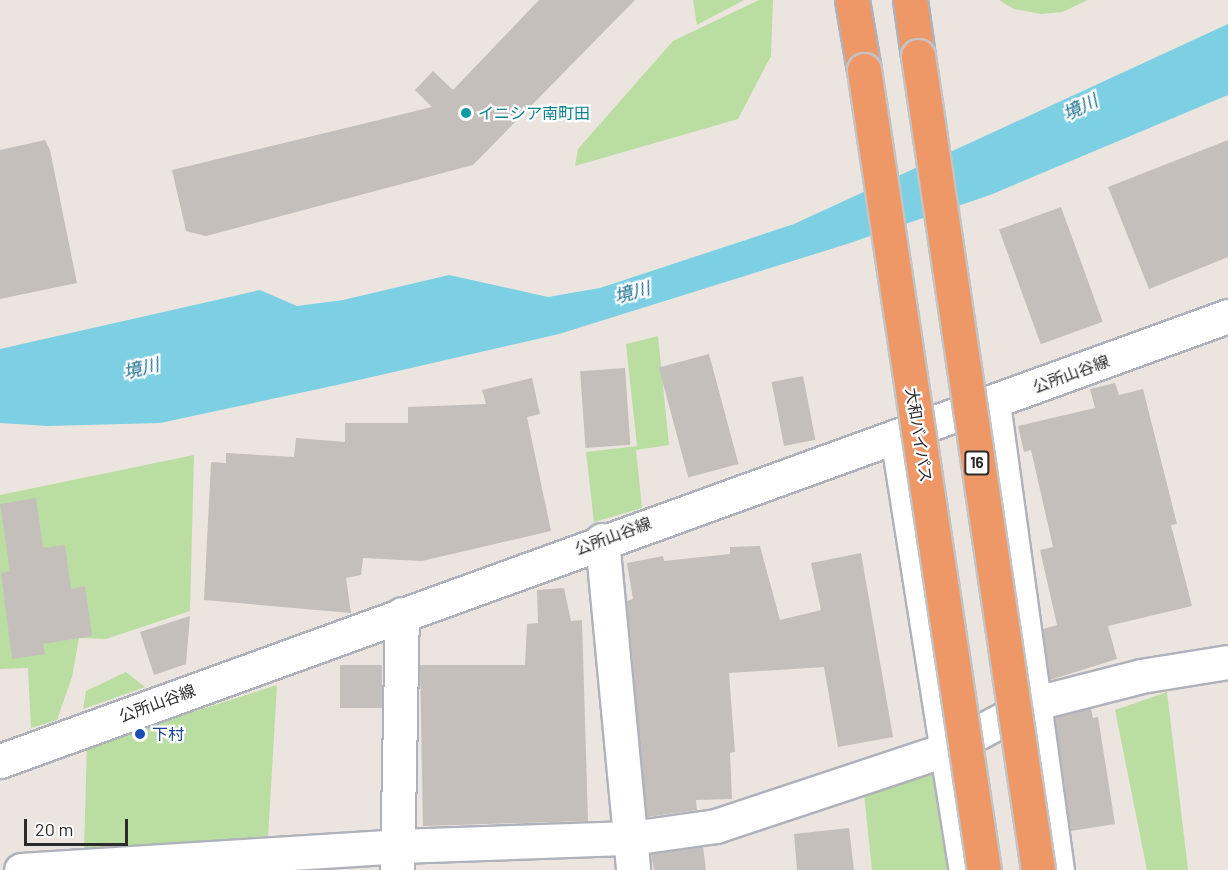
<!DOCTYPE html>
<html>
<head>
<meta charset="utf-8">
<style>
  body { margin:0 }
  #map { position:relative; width:1228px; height:870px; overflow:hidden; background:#ece5df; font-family:Barlow,"Noto Sans JP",sans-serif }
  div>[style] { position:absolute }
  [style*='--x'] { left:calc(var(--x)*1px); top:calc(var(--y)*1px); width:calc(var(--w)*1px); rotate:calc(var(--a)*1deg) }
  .green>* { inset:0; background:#badda1 }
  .water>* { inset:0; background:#7dd0e3 }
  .building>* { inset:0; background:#c4bfbb; transform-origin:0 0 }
  .roads { filter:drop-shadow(2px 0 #afb2ba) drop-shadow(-2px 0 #afb2ba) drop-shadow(0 2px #afb2ba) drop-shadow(0 -2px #afb2ba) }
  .street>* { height:33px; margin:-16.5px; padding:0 16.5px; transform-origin:16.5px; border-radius:16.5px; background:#fff }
  .highway>* { height:33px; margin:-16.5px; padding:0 16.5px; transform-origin:16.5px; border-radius:16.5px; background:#ee9767 }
  .bridges { filter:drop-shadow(2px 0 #c4c4c4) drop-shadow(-2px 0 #c4c4c4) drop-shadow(0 2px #c4c4c4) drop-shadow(0 -2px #c4c4c4) }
  .highway-bridge>* { height:33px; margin:-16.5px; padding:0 16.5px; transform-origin:16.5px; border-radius:16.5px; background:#ee9767 }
  .dots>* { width:16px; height:16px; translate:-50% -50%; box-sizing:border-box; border:3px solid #fff; border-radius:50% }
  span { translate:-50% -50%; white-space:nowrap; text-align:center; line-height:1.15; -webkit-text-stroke:4.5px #fff; paint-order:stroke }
  .shield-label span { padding:2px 4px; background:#fff; border:2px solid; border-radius:4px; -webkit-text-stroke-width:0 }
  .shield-label { font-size:15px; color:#2b2b2b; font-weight:700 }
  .culture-label { font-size:16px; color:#0d838f }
  .left { translate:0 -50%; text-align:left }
  .street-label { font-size:16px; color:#2b2b2b }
  .transit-label { font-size:16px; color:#164399 }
  .water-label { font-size:18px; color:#1b7190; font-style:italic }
  .scale { position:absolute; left:24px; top:819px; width:104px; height:27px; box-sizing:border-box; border:3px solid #2b2b2b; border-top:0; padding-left:8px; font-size:18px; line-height:21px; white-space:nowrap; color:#2b2b2b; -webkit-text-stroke:4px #fff; paint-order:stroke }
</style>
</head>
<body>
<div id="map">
  <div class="green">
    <i style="clip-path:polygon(693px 0,744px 0,697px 25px)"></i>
    <i style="clip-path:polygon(759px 0,773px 0,771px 56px,738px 119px,575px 166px,578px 149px,673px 41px)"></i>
    <i style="clip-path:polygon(999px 0,1088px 0,1062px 12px,1041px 14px,1014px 9px)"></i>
    <i style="clip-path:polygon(658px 336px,669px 445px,636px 450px,642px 508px,594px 522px,586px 452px,637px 446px,626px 344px)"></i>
    <i style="clip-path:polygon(194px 455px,190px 611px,106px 639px,79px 638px,72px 677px,57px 720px,31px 728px,28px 668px,0 669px,0 495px)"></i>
    <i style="clip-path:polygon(126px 672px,145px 687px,83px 709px,86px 691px)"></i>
    <i style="clip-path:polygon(277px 685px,268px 838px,84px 849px,87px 746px)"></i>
    <i style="clip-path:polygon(1167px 692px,1188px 870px,1147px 870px,1115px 710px)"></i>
    <i style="clip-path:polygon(940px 768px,954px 870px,872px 870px,864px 794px)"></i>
  </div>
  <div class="water">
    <i style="clip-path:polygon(1228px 24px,1228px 95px,990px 195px,847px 244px,559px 334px,337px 385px,160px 423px,48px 426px,0 423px,0 349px,260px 290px,297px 306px,343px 300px,449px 275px,548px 297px,600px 288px,794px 224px)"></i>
  </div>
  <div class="building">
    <i style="clip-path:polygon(539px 0,635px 0,473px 165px,206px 236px,186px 231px,172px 170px,432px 107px,415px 90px,433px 71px,453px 90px)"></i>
    <i style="clip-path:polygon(45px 140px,50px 150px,77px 283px,0 299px,0 150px)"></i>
    <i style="clip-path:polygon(1228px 140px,1228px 257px,1149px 289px,1108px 187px)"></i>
    <i style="left:1061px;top:207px;width:122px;height:66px;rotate:70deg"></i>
    <i style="left:709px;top:354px;width:114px;height:52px;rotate:75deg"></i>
    <i style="left:625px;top:368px;width:77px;height:45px;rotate:86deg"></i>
    <i style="left:803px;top:376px;width:65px;height:32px;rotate:79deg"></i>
    <i style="clip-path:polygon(532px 378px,540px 414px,527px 417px,551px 531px,422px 561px,363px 558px,361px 575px,346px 578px,351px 613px,204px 600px,211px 462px,226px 463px,226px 453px,294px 457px,296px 438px,345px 442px,345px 423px,408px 423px,408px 407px,486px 404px,482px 390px)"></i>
    <i style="clip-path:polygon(1115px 383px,1119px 395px,1143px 389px,1177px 524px,1171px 525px,1192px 606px,1108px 626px,1117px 659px,1050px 680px,1043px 629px,1057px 625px,1040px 550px,1053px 547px,1031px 450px,1024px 452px,1018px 426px,1095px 408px,1090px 389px)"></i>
    <i style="clip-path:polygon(36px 498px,43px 548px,65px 545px,71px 589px,85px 586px,92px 636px,43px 644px,45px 654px,12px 659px,1px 573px,10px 571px,0 504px)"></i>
    <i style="clip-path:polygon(760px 546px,780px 620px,821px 610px,811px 563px,861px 553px,893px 737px,838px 747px,824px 667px,729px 673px,735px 752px,730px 753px,732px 799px,696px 800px,697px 810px,647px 817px,627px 601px,633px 599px,627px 563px,663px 556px,664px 561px,730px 554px,730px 547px)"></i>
    <i style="clip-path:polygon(564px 588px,571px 621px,582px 620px,588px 821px,423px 826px,420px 665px,525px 665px,527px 624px,538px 623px,537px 590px)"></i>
    <i style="clip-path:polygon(190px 616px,186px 664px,154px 675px,140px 632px)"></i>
    <i style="left:340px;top:665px;width:42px;height:43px"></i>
    <i style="clip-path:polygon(1091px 708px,1093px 718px,1098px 717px,1115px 824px,1071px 831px,1055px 717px)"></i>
    <i style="clip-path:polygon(849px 828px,854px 870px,797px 870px,794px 834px)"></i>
    <i style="clip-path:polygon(703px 847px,706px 870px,654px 870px,651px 854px)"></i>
  </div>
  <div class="roads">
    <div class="street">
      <i style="--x:993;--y:403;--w:471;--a:82.2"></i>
      <i style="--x:897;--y:436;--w:439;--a:81"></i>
      <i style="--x:602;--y:540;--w:331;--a:84.6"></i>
      <i style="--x:0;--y:761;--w:1306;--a:-19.92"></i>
      <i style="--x:21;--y:870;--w:378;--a:-3.6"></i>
      <i style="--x:398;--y:846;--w:233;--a:-2"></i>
      <i style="--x:631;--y:838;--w:86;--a:-8"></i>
      <i style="--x:716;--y:826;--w:243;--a:-18.4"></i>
      <i style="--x:947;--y:749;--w:96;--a:-27.9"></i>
      <i style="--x:1032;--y:704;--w:113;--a:-14.4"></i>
      <i style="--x:1141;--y:676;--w:88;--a:-9.1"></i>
      <i style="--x:397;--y:870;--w:256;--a:-88.9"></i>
    </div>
    <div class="highway">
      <i style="--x:852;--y:0;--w:71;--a:80.3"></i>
      <i style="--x:910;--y:0;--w:57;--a:81.9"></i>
    </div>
  </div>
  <div class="bridges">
    <div class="highway-bridge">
      <i style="--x:918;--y:56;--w:823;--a:81.61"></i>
      <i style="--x:864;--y:70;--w:809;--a:81.47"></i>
    </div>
  </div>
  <div class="dots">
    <i style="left:466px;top:113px;background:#0f9aa8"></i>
    <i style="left:140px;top:734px;background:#1a4fb4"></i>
  </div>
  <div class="shield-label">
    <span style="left:977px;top:463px">16</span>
  </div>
  <div class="culture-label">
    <span class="left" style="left:478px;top:113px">イニシア南町田</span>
  </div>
  <div class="street-label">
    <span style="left:1071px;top:374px;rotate:-20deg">公所山谷線</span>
    <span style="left:919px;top:435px;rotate:81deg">大和バイパス</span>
    <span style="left:613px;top:536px;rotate:-20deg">公所山谷線</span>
    <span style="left:157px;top:703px;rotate:-20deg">公所山谷線</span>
  </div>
  <div class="transit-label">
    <span class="left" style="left:152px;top:734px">下村</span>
  </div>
  <div class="water-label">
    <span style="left:1080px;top:107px;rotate:-26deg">境川</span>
    <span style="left:632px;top:292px;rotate:-15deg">境川</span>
    <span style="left:141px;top:368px;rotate:-14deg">境川</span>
  </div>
  <div class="scale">20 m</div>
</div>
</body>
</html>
